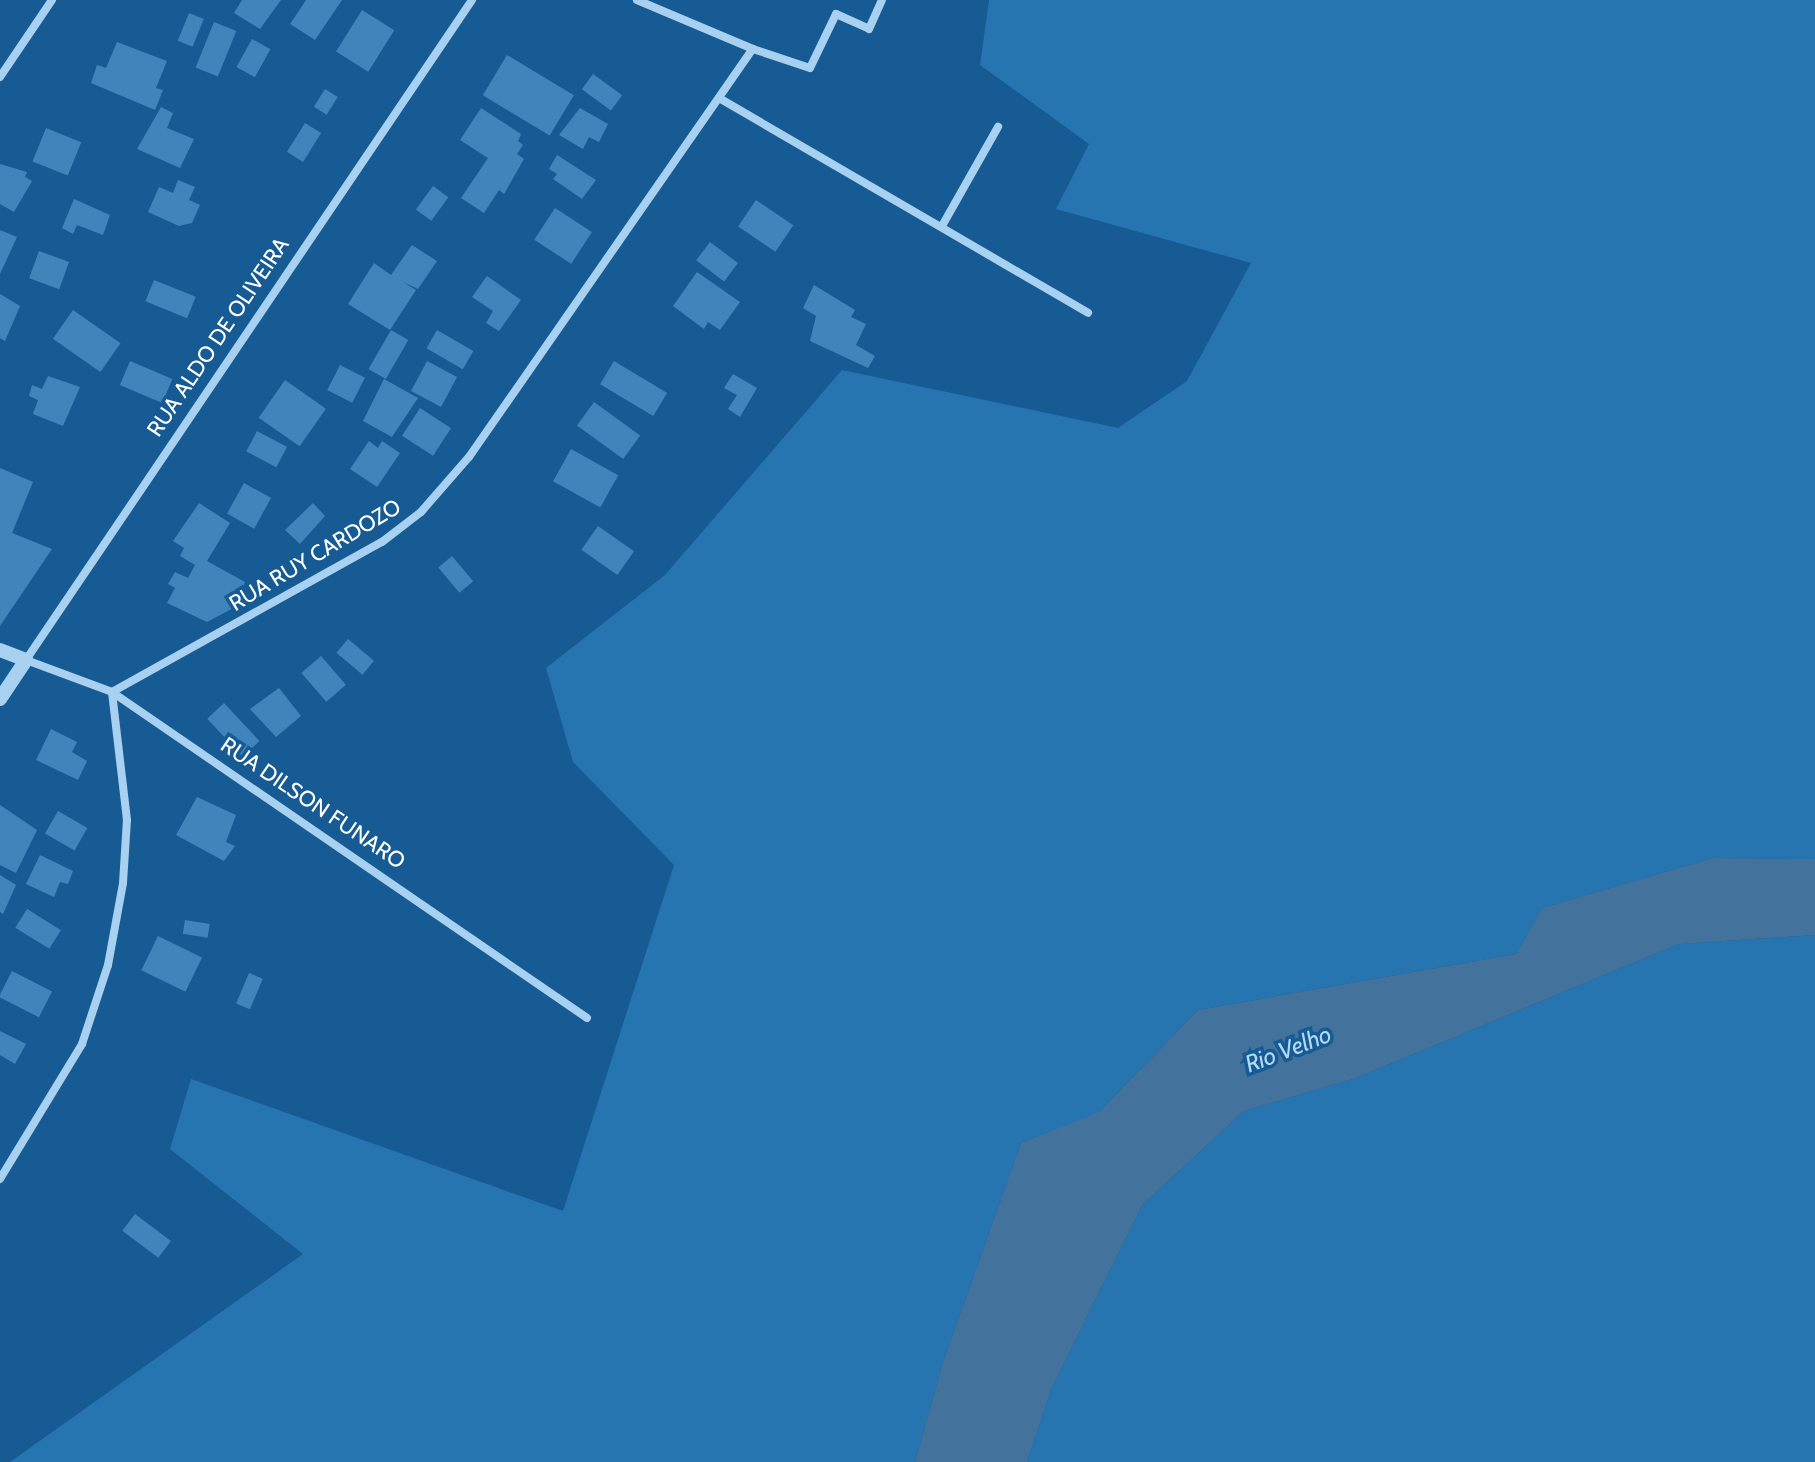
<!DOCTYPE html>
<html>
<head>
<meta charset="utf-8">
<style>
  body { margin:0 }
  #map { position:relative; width:1815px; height:1462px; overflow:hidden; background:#175b94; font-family:Cabin,sans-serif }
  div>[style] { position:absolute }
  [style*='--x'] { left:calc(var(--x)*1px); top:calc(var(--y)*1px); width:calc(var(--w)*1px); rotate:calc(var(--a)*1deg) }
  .green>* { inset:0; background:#2674b0 }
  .water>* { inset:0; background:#43739c }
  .building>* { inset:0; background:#3f85bb; transform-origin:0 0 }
  .minor>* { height:8px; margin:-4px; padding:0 4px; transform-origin:4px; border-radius:4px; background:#a7d0f1 }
  .tertiary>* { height:14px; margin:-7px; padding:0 7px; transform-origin:7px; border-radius:7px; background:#a7d0f1 }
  span { translate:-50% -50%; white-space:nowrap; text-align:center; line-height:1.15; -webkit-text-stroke:7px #175b94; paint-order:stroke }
  .street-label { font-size:22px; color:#fff }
  .water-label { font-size:24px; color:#b3daf7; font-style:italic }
</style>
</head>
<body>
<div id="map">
  <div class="green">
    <i style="clip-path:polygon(989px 0,1815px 0,1815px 859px,1713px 858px,1542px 908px,1516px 954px,1198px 1010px,1098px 1113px,1021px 1143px,943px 1362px,915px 1462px,10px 1462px,303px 1254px,170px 1149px,191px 1079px,563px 1211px,674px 865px,573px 762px,546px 668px,665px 575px,842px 370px,1118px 428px,1187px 381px,1251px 263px,1056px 209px,1089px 144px,980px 65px)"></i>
    <i style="clip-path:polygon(1815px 935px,1815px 1462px,1027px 1462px,1052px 1387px,1143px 1204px,1244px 1111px,1356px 1078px,1679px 944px)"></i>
  </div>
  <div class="water">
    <i style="clip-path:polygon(1713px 858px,1815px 859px,1815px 935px,1679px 944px,1356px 1078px,1244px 1111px,1143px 1204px,1052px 1387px,1027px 1462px,915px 1462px,943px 1362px,1021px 1143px,1099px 1112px,1198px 1010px,1516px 954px,1542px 908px)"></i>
  </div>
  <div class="building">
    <i style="clip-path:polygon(242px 0,281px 0,260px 29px,234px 13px)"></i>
    <i style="clip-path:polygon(306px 0,342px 0,315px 40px,290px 24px)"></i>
    <i style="left:362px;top:10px;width:38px;height:49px;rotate:32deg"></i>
    <i style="left:189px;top:13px;width:16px;height:30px;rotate:22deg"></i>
    <i style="left:214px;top:22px;width:24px;height:49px;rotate:22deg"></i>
    <i style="left:252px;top:39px;width:21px;height:32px;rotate:29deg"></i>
    <i style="clip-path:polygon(117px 42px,167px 61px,156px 88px,163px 90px,155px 110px,91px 83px,97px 65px,106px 68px)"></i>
    <i style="left:507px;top:55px;width:78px;height:47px;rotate:31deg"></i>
    <i style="left:593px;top:74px;width:36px;height:19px;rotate:36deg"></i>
    <i style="left:325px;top:89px;width:15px;height:21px;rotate:32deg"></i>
    <i style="clip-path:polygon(161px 107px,173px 113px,167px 128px,194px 139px,180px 168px,137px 149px)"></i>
    <i style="clip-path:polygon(481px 108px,521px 134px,518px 141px,523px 145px,517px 154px,524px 159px,504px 194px,499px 190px,484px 213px,461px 198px,488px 158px,460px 140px)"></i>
    <i style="clip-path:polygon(580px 108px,608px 124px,599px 142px,589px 137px,583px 149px,559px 135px)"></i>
    <i style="left:305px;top:123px;width:19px;height:34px;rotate:32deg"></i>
    <i style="left:46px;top:128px;width:38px;height:36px;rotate:22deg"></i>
    <i style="clip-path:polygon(557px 155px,596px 180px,582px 199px,553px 179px,557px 174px,549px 169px)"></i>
    <i style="clip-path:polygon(0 164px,27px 172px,25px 177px,32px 181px,14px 212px,0 204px)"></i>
    <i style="clip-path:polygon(178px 180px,195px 187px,189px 200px,200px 205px,192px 223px,179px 226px,148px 212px,159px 187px,173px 193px)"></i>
    <i style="left:433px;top:186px;width:19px;height:29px;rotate:36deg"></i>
    <i style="clip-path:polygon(74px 199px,110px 215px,103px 235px,77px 225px,73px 234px,62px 228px)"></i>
    <i style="left:756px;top:200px;width:45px;height:32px;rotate:34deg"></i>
    <i style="left:555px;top:208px;width:44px;height:38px;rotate:33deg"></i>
    <i style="clip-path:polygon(0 230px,17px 237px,0 274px)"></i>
    <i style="left:710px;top:242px;width:35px;height:23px;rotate:37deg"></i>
    <i style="clip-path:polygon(412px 245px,437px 261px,418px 289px,403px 282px,416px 290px,390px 330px,348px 304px,374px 263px,391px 275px)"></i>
    <i style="left:39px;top:251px;width:32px;height:29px;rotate:20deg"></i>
    <i style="clip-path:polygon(697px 272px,740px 302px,720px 330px,708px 322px,704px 329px,673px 306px)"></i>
    <i style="clip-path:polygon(487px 276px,521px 300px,499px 331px,486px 323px,493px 311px,472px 297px)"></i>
    <i style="left:154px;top:280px;width:45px;height:23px;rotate:22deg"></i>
    <i style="clip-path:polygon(814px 285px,855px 310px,851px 317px,866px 324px,856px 345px,875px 356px,868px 368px,810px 341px,816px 316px,803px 308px)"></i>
    <i style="clip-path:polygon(0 294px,20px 306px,5px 341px,0 338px)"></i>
    <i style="left:73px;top:310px;width:58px;height:35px;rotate:35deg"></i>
    <i style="left:391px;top:330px;width:20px;height:45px;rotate:30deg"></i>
    <i style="left:437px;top:330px;width:42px;height:21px;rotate:30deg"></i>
    <i style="left:130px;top:361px;width:46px;height:26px;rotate:23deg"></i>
    <i style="left:427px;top:361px;width:34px;height:34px;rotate:28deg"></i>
    <i style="left:614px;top:361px;width:62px;height:27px;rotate:31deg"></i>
    <i style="left:340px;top:365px;width:28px;height:28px;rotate:27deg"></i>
    <i style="clip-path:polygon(733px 374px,757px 388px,740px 417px,728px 409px,737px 395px,724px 388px)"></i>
    <i style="clip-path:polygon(48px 376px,80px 387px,63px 426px,33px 414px,38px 400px,29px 396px,32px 385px,42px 389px)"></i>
    <i style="clip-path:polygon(384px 379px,418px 398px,392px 437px,363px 421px)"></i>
    <i style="left:285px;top:380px;width:50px;height:46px;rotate:35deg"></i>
    <i style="left:594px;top:402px;width:57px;height:29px;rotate:36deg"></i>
    <i style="left:420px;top:408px;width:37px;height:33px;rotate:33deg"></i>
    <i style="left:257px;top:431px;width:34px;height:23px;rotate:28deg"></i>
    <i style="clip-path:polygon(369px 441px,378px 448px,382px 441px,400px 453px,377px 487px,350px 469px)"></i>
    <i style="left:571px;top:449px;width:54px;height:37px;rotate:29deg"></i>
    <i style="clip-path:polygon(0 468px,33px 482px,12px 533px,52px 549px,0 626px)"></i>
    <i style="left:244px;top:483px;width:31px;height:35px;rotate:29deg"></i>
    <i style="clip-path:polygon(199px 503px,230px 523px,207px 561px,245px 582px,235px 607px,207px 622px,167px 603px,175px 588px,168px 584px,175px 572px,188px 578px,195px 565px,180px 556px,184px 548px,173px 541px)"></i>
    <i style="clip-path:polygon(313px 503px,325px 516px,300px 544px,285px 530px)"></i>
    <i style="left:598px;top:526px;width:44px;height:29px;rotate:35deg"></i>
    <i style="left:452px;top:556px;width:33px;height:18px;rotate:50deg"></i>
    <i style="left:348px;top:639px;width:34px;height:18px;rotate:40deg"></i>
    <i style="left:321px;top:656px;width:38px;height:26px;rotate:49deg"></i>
    <i style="clip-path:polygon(279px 688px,301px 716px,276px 737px,250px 709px)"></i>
    <i style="left:224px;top:703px;width:52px;height:23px;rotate:47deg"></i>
    <i style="clip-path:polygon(51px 729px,77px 742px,72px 752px,87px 761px,78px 780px,36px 760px)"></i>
    <i style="clip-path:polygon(197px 797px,236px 815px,226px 842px,235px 846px,224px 861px,176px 835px)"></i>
    <i style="clip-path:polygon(0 805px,37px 830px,16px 873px,0 865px)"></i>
    <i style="left:58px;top:811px;width:34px;height:26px;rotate:30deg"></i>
    <i style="clip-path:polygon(40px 855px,73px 871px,68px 884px,60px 882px,54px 897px,26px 884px)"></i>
    <i style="clip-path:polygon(0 875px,16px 885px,3px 914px,0 912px)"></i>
    <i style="left:27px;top:909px;width:40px;height:22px;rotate:32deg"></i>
    <i style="left:185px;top:920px;width:25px;height:14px;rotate:9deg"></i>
    <i style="left:158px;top:936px;width:49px;height:38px;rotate:26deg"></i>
    <i style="left:12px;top:971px;width:45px;height:29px;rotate:27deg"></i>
    <i style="left:249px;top:973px;width:15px;height:33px;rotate:23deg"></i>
    <i style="clip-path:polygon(0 1031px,26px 1044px,15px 1064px,0 1055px)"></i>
    <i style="left:135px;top:1214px;width:45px;height:21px;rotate:37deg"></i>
  </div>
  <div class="minor">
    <i style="--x:472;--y:0;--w:797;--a:124.05"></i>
    <i style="--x:26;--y:660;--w:92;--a:20.4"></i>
    <i style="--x:112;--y:692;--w:576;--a:34.46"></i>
    <i style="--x:753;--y:49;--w:60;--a:18.4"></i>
    <i style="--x:810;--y:68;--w:60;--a:-64.3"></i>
    <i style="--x:836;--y:14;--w:36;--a:24"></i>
    <i style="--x:869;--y:29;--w:32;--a:-66"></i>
    <i style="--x:0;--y:77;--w:93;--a:-56"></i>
    <i style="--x:719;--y:98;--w:427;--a:30.2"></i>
    <i style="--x:942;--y:226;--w:114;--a:-60.5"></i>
    <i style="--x:0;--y:1179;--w:158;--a:-58.7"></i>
    <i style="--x:82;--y:1044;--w:83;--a:-71.8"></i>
    <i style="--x:108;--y:965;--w:83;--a:-79.6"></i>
    <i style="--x:123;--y:883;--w:63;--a:-86.4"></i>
    <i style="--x:127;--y:820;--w:129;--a:-96.7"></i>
    <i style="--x:112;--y:692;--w:309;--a:-29.1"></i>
    <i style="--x:382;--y:542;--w:49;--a:-37.6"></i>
    <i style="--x:421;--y:512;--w:73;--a:-48.9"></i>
    <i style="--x:469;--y:457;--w:497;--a:-55.2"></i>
    <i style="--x:753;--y:49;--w:126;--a:-157.1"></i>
  </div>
  <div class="tertiary">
    <i style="--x:0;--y:650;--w:28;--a:21"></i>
    <i style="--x:26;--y:660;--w:47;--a:123.7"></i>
  </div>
  <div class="street-label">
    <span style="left:218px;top:337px;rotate:-56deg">RUA ALDO DE OLIVEIRA</span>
    <span style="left:315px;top:555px;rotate:-31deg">RUA RUY CARDOZO</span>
    <span style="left:313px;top:803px;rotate:34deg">RUA DILSON FUNARO</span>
  </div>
  <div class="water-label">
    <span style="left:1288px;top:1049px;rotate:-21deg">Rio Velho</span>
  </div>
</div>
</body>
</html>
